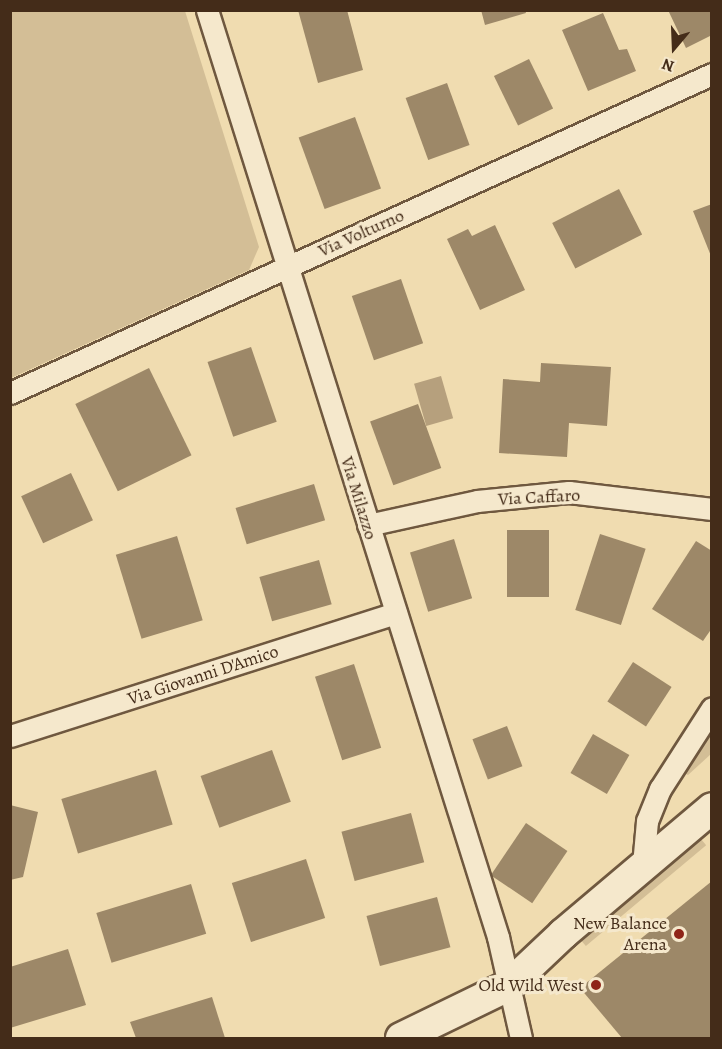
<!DOCTYPE html>
<html>
<head>
<meta charset="utf-8">
<style>
  body { margin:0 }
  #map { position:relative; width:722px; height:1049px; overflow:hidden; background:#f0dcb0; font-family:Alegreya,serif }
  div>[style] { position:absolute }
  [style*='--x'] { left:calc(var(--x)*1px); top:calc(var(--y)*1px); width:calc(var(--w)*1px); rotate:calc(var(--a)*1deg) }
  .green>* { inset:0; background:#d3be96; transform-origin:0 0 }
  .water>* { inset:0; background:#b6a07d; transform-origin:0 0 }
  .building>* { inset:0; background:#9d8868; transform-origin:0 0 }
  .roads { filter:drop-shadow(2px 0 #6f583f) drop-shadow(-2px 0 #6f583f) drop-shadow(0 2px #6f583f) drop-shadow(0 -2px #6f583f) }
  .street>* { height:21px; margin:-10.5px; padding:0 10.5px; transform-origin:10.5px; border-radius:10.5px; background:#f5e8cc }
  .secondary>* { height:30px; margin:-15px; padding:0 15px; transform-origin:15px; border-radius:15px; background:#f5e8cc }
  .dots>* { width:16px; height:16px; translate:-50% -50%; box-sizing:border-box; border:3px solid #f5e8cc; border-radius:50% }
  span { translate:-50% -50%; white-space:nowrap; text-align:center; line-height:1.15; -webkit-text-stroke:6px #f5e8cc; paint-order:stroke }
  .street-label { font-size:18px; color:#442c19 }
  .poi-label { font-size:18px; color:#442c19 }
  .right { translate:-100% -50%; text-align:right }
  .frame { position:absolute; inset:0; border:12px solid #442c19; pointer-events:none }
  .north { position:absolute; left:644px; top:18px; width:60px; height:60px; -webkit-text-stroke:4px #f5e8cc; paint-order:stroke; rotate:199deg; font-size:16px; font-weight:700; line-height:24px; text-align:center; color:#442c19 }
  .north::after { content:''; display:block; margin:auto; width:21px; height:27px; background:#442c19; clip-path:polygon(50% 0,100% 100%,50% 72%,0 100%) }
</style>
</head>
<body>
<div id="map">
  <div class="green">
    <i style="clip-path:polygon(10px 11px,185px 11px,259px 247px,249px 270px,11px 378px)"></i>
    <i style="clip-path:polygon(711px 731px,711px 754px,688px 775px,684px 773px)"></i>
    <i style="left:701px;top:839px;width:8px;height:157px;rotate:50deg"></i>
  </div>
  <div class="water">
    <i style="left:441px;top:376px;width:44px;height:28px;rotate:74deg"></i>
  </div>
  <div class="building">
    <i style="clip-path:polygon(298px 10px,347px 10px,363px 70px,318px 83px)"></i>
    <i style="clip-path:polygon(481px 10px,525px 10px,526px 13px,485px 25px)"></i>
    <i style="clip-path:polygon(668px 10px,712px 10px,712px 35px,686px 48px)"></i>
    <i style="clip-path:polygon(603px 13px,619px 50px,627px 49px,636px 71px,588px 91px,562px 30px)"></i>
    <i style="left:529px;top:59px;width:55px;height:39px;rotate:64deg"></i>
    <i style="left:447px;top:83px;width:66px;height:44px;rotate:70deg"></i>
    <i style="left:355px;top:117px;width:76px;height:60px;rotate:70deg"></i>
    <i style="left:619px;top:189px;width:51px;height:75px;rotate:63deg"></i>
    <i style="clip-path:polygon(712px 204px,712px 256px,711px 256px,693px 211px)"></i>
    <i style="clip-path:polygon(495px 225px,525px 290px,480px 310px,447px 239px,468px 229px,472px 236px)"></i>
    <i style="left:401px;top:279px;width:68px;height:52px;rotate:71deg"></i>
    <i style="left:251px;top:347px;width:79px;height:46px;rotate:71deg"></i>
    <i style="clip-path:polygon(541px 363px,611px 367px,607px 426px,569px 423px,567px 457px,499px 453px,503px 379px,540px 382px)"></i>
    <i style="left:149px;top:368px;width:97px;height:82px;rotate:64deg"></i>
    <i style="left:418px;top:404px;width:68px;height:51px;rotate:70deg"></i>
    <i style="left:71px;top:473px;width:52px;height:55px;rotate:65deg"></i>
    <i style="left:314px;top:484px;width:38px;height:82px;rotate:73deg"></i>
    <i style="left:507px;top:530px;width:42px;height:67px"></i>
    <i style="left:600px;top:534px;width:48px;height:80px;rotate:18deg"></i>
    <i style="left:177px;top:536px;width:88px;height:64px;rotate:73deg"></i>
    <i style="left:454px;top:539px;width:62px;height:46px;rotate:73deg"></i>
    <i style="clip-path:polygon(696px 541px,712px 551px,712px 628px,703px 641px,652px 609px)"></i>
    <i style="left:319px;top:560px;width:46px;height:62px;rotate:74deg"></i>
    <i style="left:633px;top:662px;width:46px;height:47px;rotate:33deg"></i>
    <i style="left:354px;top:664px;width:88px;height:41px;rotate:72deg"></i>
    <i style="left:507px;top:726px;width:43px;height:37px;rotate:69deg"></i>
    <i style="left:593px;top:734px;width:42px;height:45px;rotate:30deg"></i>
    <i style="left:272px;top:750px;width:55px;height:76px;rotate:70deg"></i>
    <i style="left:156px;top:770px;width:57px;height:99px;rotate:73deg"></i>
    <i style="clip-path:polygon(10px 805px,38px 812px,23px 877px,10px 880px)"></i>
    <i style="left:411px;top:813px;width:51px;height:72px;rotate:75deg"></i>
    <i style="left:526px;top:823px;width:50px;height:63px;rotate:34deg"></i>
    <i style="left:306px;top:859px;width:62px;height:78px;rotate:72deg"></i>
    <i style="clip-path:polygon(712px 881px,712px 1038px,622px 1038px,580px 988px)"></i>
    <i style="left:191px;top:884px;width:52px;height:99px;rotate:73deg"></i>
    <i style="left:437px;top:897px;width:52px;height:73px;rotate:75deg"></i>
    <i style="clip-path:polygon(68px 949px,86px 1005px,10px 1028px,10px 967px)"></i>
    <i style="clip-path:polygon(212px 997px,225px 1038px,136px 1038px,130px 1022px)"></i>
  </div>
  <div class="roads">
    <div class="street">
      <i style="--x:207;--y:10;--w:972;--a:72.57"></i>
      <i style="--x:498;--y:937;--w:104;--a:77.2"></i>
      <i style="--x:10;--y:393;--w:771;--a:-24.44"></i>
      <i style="--x:368;--y:525;--w:112;--a:-12.4"></i>
      <i style="--x:477;--y:501;--w:92;--a:-5.6"></i>
      <i style="--x:569;--y:492;--w:144;--a:6.8"></i>
      <i style="--x:10;--y:736;--w:405;--a:-17.7"></i>
      <i style="--x:643;--y:865;--w:44;--a:-84.8"></i>
      <i style="--x:647;--y:821;--w:35;--a:-68"></i>
      <i style="--x:660;--y:789;--w:96;--a:-57.3"></i>
    </div>
    <div class="secondary">
      <i style="--x:401;--y:1038;--w:119;--a:-25.9"></i>
      <i style="--x:508;--y:986;--w:76;--a:-43.4"></i>
      <i style="--x:563;--y:934;--w:195;--a:-40.2"></i>
    </div>
  </div>
  <div class="dots">
    <i style="left:679px;top:934px;background:#8f2418"></i>
    <i style="left:596px;top:985px;background:#8f2418"></i>
  </div>
  <div class="street-label">
    <span style="left:361px;top:233px;rotate:-24deg">Via Volturno</span>
    <span style="left:539px;top:497px;rotate:-3deg">Via Caffaro</span>
    <span style="left:359px;top:498px;rotate:73deg">Via Milazzo</span>
    <span style="left:203px;top:675px;rotate:-18deg">Via Giovanni D'Amico</span>
  </div>
  <div class="poi-label">
    <span class="right" style="left:667px;top:934px">New Balance<br>Arena</span>
    <span class="right" style="left:584px;top:985px">Old Wild West</span>
  </div>
  <div class="frame"></div>
  <div class="north">N</div>
</div>
</body>
</html>
